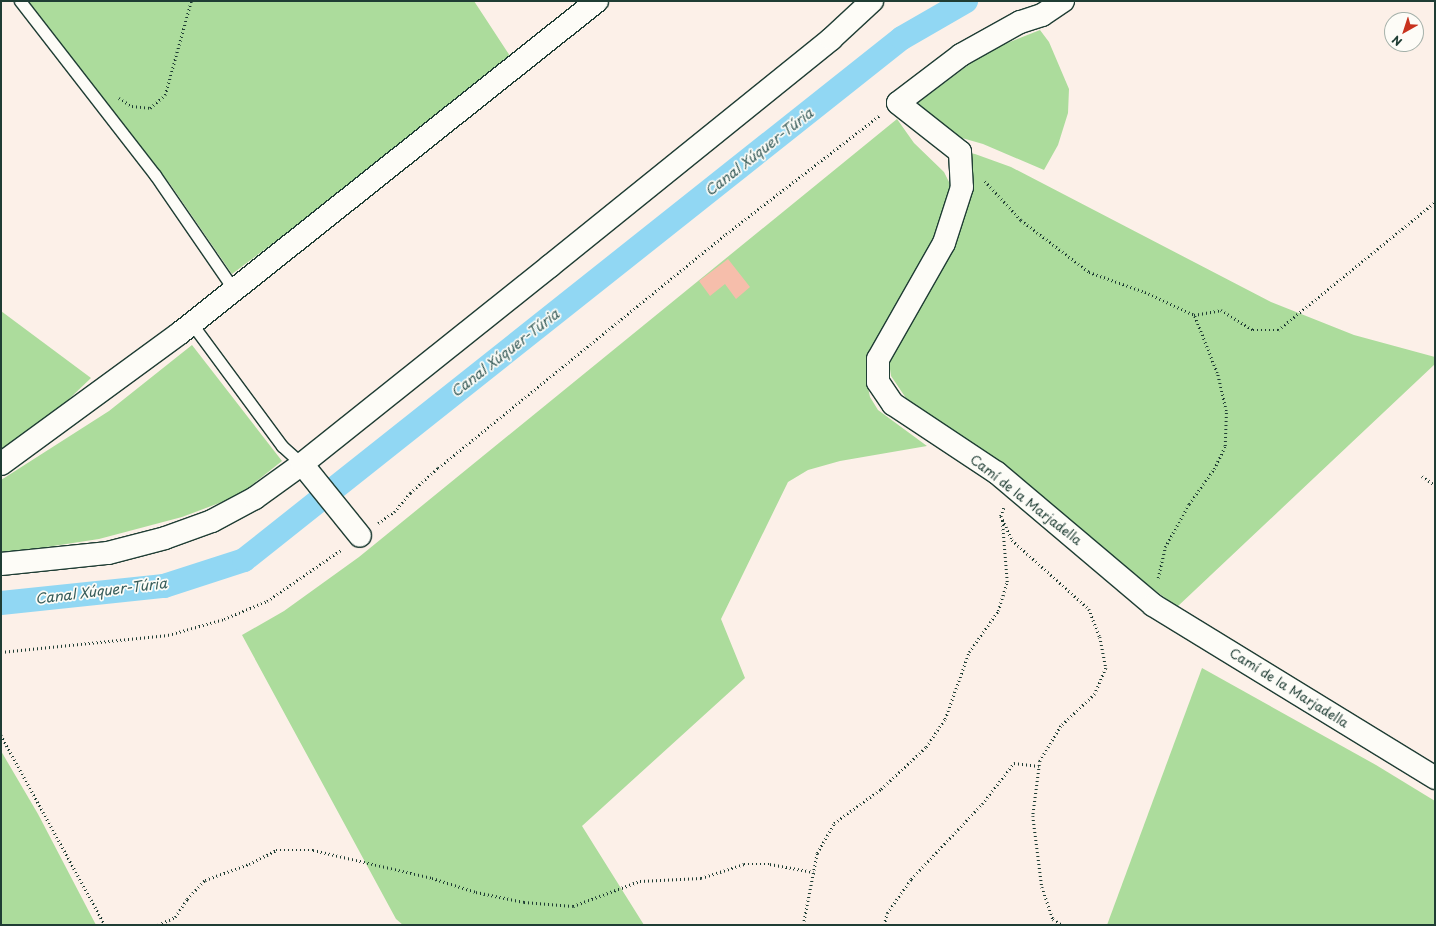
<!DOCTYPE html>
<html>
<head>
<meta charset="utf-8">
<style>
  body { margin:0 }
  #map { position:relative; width:1436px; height:926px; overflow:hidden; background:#fcf0e8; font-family:"Playpen Sans",sans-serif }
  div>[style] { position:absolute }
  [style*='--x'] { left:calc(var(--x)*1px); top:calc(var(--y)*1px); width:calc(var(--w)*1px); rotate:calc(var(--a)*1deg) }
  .green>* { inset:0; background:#acdc9c }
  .canal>* { height:24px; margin:-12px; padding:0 12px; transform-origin:12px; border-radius:12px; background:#91d7f3 }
  .building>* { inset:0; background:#f6beab }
  .path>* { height:2.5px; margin-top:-1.25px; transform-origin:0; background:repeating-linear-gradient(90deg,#1f3d34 0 1px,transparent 0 4px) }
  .roads { filter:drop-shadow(1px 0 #1f3d34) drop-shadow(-1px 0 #1f3d34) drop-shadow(0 1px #1f3d34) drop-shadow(0 -1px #1f3d34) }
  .lane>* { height:11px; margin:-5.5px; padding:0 5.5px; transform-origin:5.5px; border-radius:5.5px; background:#fdfcf7 }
  .street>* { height:22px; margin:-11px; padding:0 11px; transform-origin:11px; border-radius:11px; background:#fdfcf7 }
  span { translate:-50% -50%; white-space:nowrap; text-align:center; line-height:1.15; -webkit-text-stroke:3.5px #fdfcf7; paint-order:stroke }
  .street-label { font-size:13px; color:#1f3d34 }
  .water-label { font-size:14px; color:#365c5a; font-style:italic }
  .frame { position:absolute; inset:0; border:2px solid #1f3d34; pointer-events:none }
  .north { position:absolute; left:1384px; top:12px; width:40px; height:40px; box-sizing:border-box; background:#fdfcf7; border:1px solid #a4b0a9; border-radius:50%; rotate:219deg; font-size:11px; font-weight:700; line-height:16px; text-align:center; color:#1f3d34 }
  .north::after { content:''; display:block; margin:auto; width:14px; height:18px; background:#c8321e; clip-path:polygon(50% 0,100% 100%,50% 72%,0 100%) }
</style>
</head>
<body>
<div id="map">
  <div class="green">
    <i style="clip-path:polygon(25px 1px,474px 1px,512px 59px,394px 152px,232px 274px,170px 184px)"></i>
    <i style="clip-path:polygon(1040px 30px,1049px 42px,1069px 89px,1068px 113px,1058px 145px,1044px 170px,983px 144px,948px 134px,919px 111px,919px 102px,987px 51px)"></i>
    <i style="clip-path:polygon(897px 119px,914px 143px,944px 172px,950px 184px,951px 197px,947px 213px,867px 383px,870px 397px,878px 410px,927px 446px,840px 461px,808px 470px,788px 482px,721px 619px,745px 678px,582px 826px,644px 925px,403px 925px,396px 919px,242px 635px,284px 611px,359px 557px)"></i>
    <i style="clip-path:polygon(955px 150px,975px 154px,1011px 167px,1271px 302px,1354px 335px,1435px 357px,1435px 364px,1177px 607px,910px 404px,891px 376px,889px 362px,957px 228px)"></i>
    <i style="clip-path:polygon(1px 311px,91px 378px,45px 422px,1px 452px)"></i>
    <i style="clip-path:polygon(192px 345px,282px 461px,238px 496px,182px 517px,99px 539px,1px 554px,1px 480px,109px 411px)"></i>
    <i style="clip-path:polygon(1202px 668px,1376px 765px,1435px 801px,1435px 925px,1107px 925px)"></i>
    <i style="clip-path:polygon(1px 751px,38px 814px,96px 925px,1px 925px)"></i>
  </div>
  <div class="canal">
    <i style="--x:1;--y:603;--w:164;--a:-6"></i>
    <i style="--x:164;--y:586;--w:84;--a:-18"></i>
    <i style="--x:244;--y:560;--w:840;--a:-38.43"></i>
    <i style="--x:902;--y:38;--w:74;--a:-30"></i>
  </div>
  <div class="building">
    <i style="clip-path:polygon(728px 259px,750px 287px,736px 299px,725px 284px,710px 296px,699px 281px)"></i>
  </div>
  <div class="path">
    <i style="--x:119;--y:98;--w:15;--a:32"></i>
    <i style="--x:132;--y:106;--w:18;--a:6"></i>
    <i style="--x:150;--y:108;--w:20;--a:-41"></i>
    <i style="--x:165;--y:95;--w:98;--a:-74.5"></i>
    <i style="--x:985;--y:181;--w:53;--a:47.3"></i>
    <i style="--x:1021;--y:220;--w:86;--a:37.4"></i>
    <i style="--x:1089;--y:272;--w:59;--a:19.7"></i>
    <i style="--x:1145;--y:292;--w:54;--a:25.1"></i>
    <i style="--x:1194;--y:315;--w:27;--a:-10"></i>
    <i style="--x:1221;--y:310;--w:38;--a:32"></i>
    <i style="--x:1253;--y:330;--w:25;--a:0"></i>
    <i style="--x:1278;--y:330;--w:203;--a:-39.2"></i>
    <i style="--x:1422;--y:476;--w:16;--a:35"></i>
    <i style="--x:1004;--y:508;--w:9;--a:111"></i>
    <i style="--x:1001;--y:516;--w:26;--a:65"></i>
    <i style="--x:1012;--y:540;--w:103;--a:41.9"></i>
    <i style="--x:1089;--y:609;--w:30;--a:69"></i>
    <i style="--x:1100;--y:637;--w:32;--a:79"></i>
    <i style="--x:1106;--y:668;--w:28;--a:113"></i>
    <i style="--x:1095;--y:694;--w:47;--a:136.7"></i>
    <i style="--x:1061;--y:726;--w:41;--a:121"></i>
    <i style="--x:1040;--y:761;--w:55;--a:97.3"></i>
    <i style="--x:1033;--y:816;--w:72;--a:82.8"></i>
    <i style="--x:1042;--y:887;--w:34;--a:71"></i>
    <i style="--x:1053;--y:919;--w:11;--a:34"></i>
    <i style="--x:378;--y:523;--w:19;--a:-35"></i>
    <i style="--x:394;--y:512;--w:25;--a:-50"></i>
    <i style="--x:410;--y:493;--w:38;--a:-42"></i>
    <i style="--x:438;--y:468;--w:371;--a:-39.1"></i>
    <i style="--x:726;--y:234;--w:195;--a:-37.7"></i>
    <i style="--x:1158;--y:578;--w:32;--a:-77"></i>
    <i style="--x:1165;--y:547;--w:49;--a:-60.8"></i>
    <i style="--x:1189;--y:504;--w:43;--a:-54.5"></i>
    <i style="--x:1214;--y:469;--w:25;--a:-64"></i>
    <i style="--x:1225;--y:446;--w:35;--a:-88"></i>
    <i style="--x:1226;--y:411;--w:39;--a:-103"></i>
    <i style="--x:1217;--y:373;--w:62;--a:-111.6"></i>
    <i style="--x:1;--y:652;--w:168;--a:-5.8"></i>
    <i style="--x:168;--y:635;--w:58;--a:-15.9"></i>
    <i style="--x:224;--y:619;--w:47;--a:-22.7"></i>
    <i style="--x:267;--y:601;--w:91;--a:-34.7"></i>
    <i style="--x:1;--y:735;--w:217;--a:61.3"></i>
    <i style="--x:158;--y:925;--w:19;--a:-25"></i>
    <i style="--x:175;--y:917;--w:22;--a:-56"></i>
    <i style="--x:187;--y:899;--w:26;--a:-47"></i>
    <i style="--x:205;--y:880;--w:47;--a:-20"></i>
    <i style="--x:249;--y:864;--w:30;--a:-27"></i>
    <i style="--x:276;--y:850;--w:37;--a:0"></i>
    <i style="--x:313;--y:850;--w:122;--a:13.2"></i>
    <i style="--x:432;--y:878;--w:46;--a:17.7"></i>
    <i style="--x:476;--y:892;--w:49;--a:11.8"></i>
    <i style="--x:524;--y:902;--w:49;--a:4.7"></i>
    <i style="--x:573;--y:906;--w:72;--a:-20.5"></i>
    <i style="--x:640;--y:881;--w:61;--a:-2.8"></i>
    <i style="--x:701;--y:878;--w:45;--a:-18"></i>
    <i style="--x:744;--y:864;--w:26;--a:0"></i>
    <i style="--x:770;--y:864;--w:44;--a:10.5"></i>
    <i style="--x:803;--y:925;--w:73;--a:-79"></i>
    <i style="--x:817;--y:853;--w:34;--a:-60"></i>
    <i style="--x:834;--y:823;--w:58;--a:-35.9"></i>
    <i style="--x:881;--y:789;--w:62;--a:-43"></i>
    <i style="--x:926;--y:747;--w:34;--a:-56"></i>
    <i style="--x:945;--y:719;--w:71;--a:-70.3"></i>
    <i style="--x:969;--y:652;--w:50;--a:-54.7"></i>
    <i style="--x:998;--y:611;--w:30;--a:-73"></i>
    <i style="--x:1007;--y:582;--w:62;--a:-94.6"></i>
    <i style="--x:884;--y:925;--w:12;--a:-76"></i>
    <i style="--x:887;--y:913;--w:42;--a:-54.8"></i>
    <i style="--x:911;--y:879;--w:103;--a:-46.6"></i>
    <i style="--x:982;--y:804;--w:52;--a:-52"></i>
    <i style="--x:1014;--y:763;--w:25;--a:7"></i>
  </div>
  <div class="roads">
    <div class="lane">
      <i style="--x:20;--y:1;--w:220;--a:52.2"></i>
      <i style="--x:155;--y:175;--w:140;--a:55.5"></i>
      <i style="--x:192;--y:324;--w:152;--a:53.6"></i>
      <i style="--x:282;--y:446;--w:27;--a:42"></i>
    </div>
    <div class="street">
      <i style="--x:1063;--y:1;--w:25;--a:146"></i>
      <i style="--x:1042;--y:15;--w:23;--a:162"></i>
      <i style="--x:1020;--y:22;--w:68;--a:150.8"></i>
      <i style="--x:961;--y:55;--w:79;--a:142.7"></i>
      <i style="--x:898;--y:103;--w:79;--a:38.3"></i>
      <i style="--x:960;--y:152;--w:35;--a:87"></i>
      <i style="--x:962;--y:187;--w:59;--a:107.8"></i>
      <i style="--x:944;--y:243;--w:133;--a:119.6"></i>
      <i style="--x:878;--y:359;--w:23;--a:90"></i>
      <i style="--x:878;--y:382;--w:27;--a:56"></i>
      <i style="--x:893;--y:404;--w:125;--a:33.6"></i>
      <i style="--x:997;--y:473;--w:204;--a:40.2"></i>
      <i style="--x:1153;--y:605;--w:331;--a:31.5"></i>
      <i style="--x:1;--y:464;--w:222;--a:-36.2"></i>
      <i style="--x:180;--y:333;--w:533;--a:-38.53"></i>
      <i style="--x:302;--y:464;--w:92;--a:51.1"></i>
      <i style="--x:1;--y:564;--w:108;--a:-5.9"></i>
      <i style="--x:108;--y:553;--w:59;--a:-14.7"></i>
      <i style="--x:165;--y:538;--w:50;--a:-19.9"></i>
      <i style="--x:212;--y:521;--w:49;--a:-28.1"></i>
      <i style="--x:255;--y:498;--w:58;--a:-35.9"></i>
      <i style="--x:302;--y:464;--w:317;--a:-38.6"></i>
      <i style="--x:550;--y:266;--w:361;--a:-38.9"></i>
      <i style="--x:831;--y:39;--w:56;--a:-42.8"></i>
    </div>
  </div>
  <div class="street-label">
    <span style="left:1026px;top:500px;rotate:38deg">Camí de la Marjadella</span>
    <span style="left:1289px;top:688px;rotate:32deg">Camí de la Marjadella</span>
  </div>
  <div class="water-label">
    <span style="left:759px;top:152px;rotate:-38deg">Canal Xúquer-Túria</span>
    <span style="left:505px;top:353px;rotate:-38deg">Canal Xúquer-Túria</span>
    <span style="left:101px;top:591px;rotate:-7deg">Canal Xúquer-Túria</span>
  </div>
  <div class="frame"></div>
  <div class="north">N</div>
</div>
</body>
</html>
